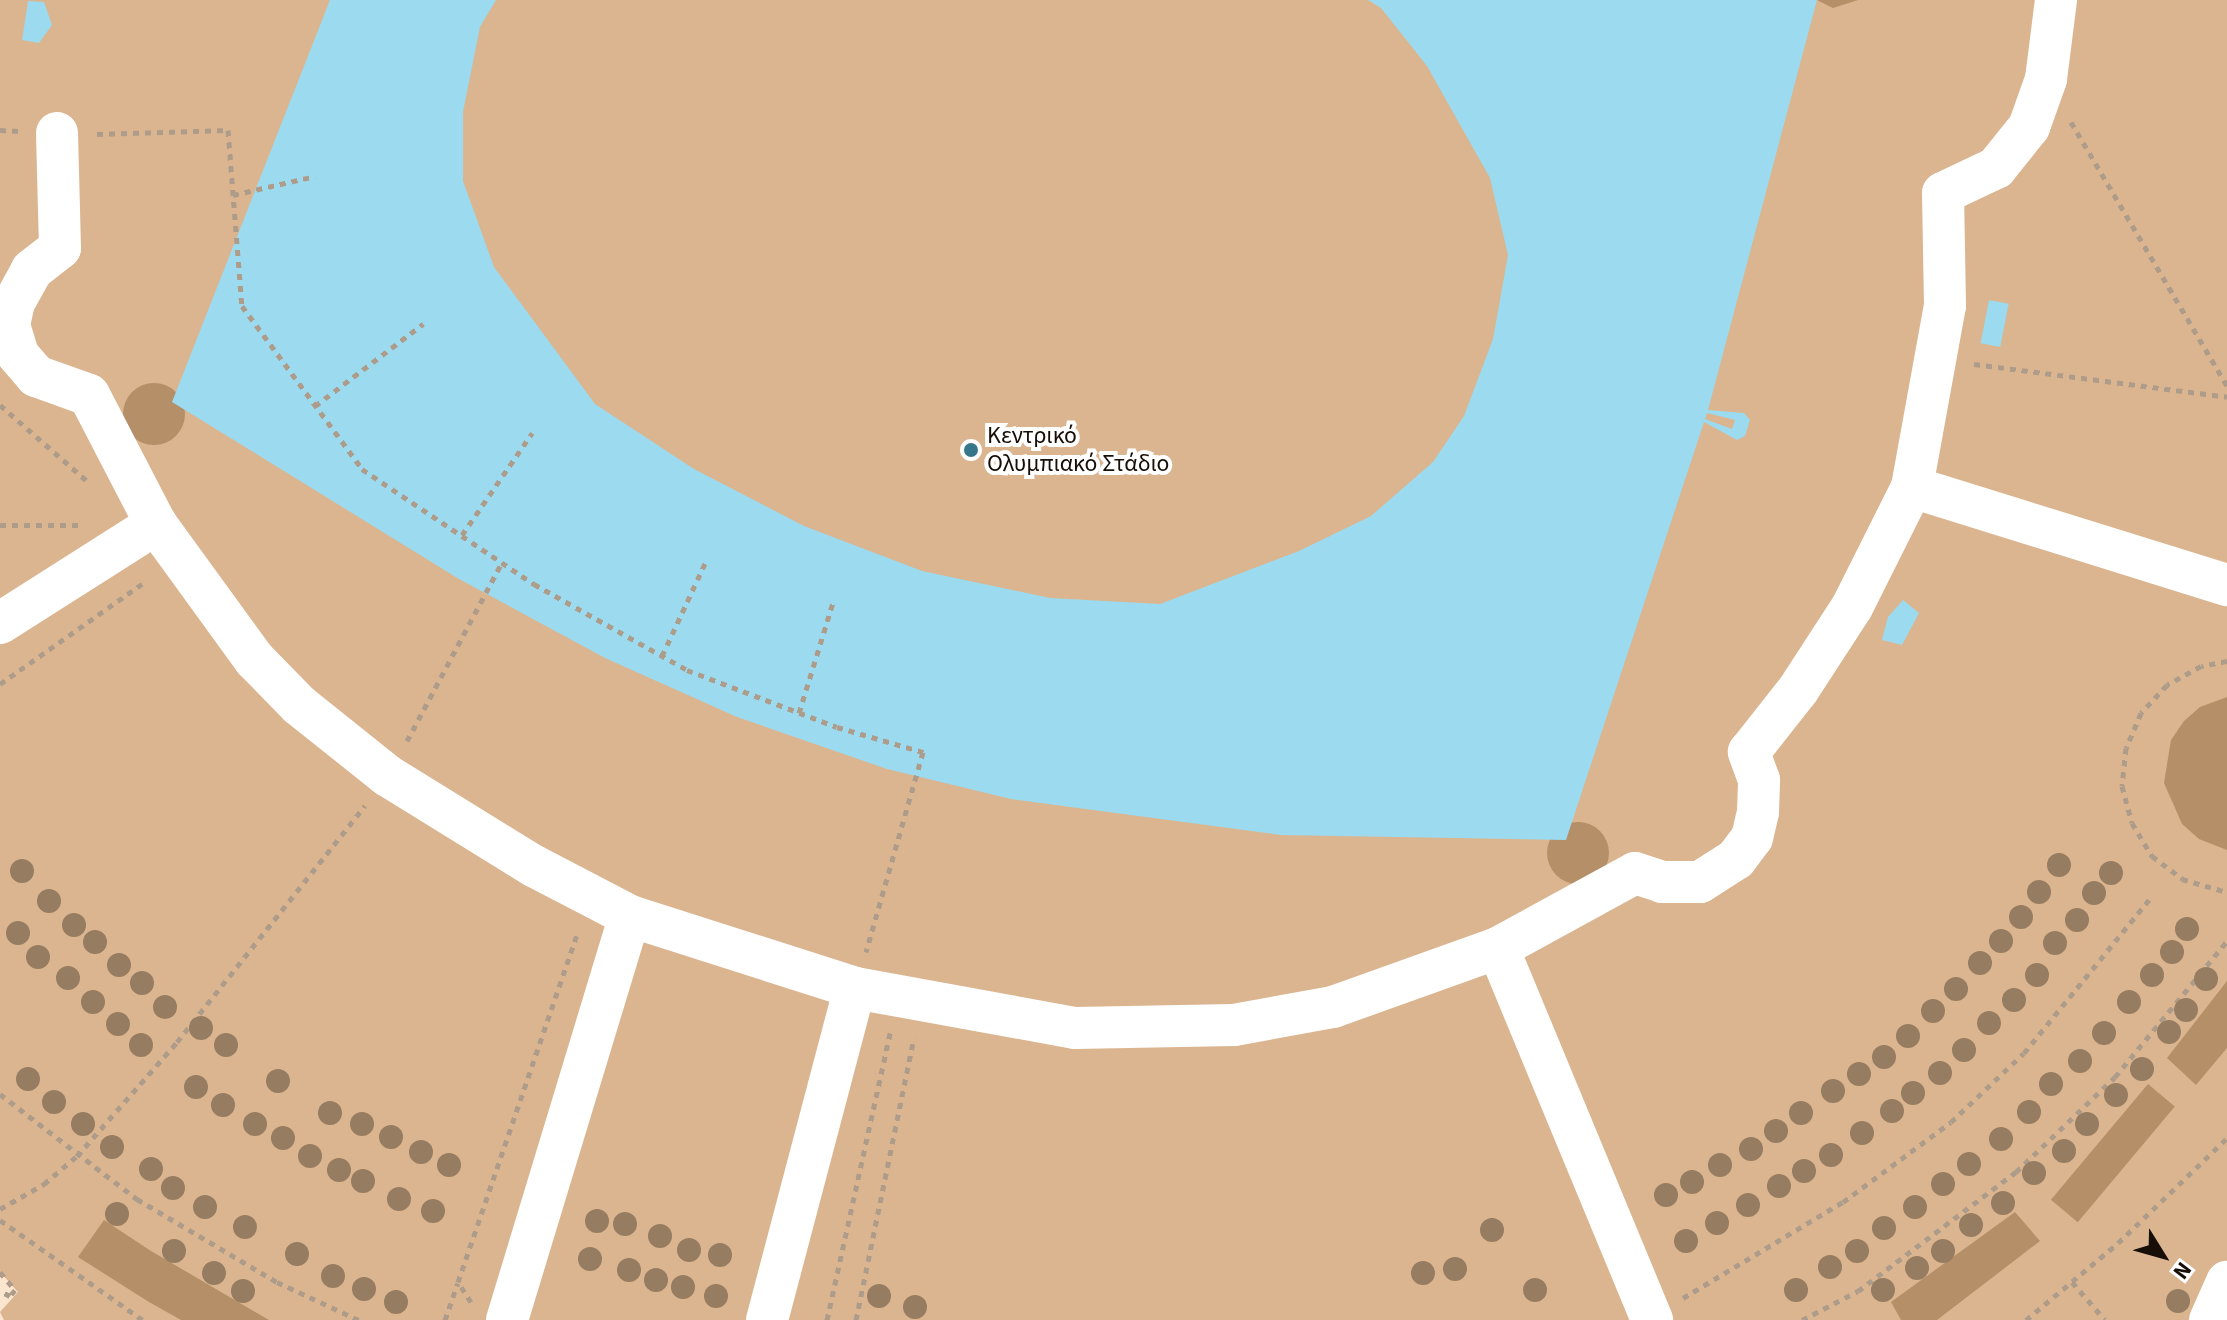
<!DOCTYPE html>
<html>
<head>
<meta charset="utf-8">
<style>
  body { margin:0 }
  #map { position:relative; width:2227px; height:1320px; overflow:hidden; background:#fce5ce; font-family:"Source Sans 3",sans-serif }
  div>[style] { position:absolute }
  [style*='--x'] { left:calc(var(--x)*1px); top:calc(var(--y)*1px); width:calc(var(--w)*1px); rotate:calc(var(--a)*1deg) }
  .green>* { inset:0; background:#dbb58f }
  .water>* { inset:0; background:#b58f68; transform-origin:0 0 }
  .round { border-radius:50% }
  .building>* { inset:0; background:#9bdaef; transform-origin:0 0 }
  .path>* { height:5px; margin-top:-2.5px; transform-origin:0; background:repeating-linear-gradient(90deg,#ae9c8a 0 6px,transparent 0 12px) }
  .minor>* { height:42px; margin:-21px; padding:0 21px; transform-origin:21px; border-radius:21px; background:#fff }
  .trees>* { width:24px; height:24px; margin:-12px; border-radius:50%; background:#967c60 }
  .dots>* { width:22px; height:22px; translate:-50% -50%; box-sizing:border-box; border:4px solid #fff; border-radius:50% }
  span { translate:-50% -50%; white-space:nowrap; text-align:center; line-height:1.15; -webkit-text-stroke:8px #fff; paint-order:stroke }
  .poi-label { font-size:24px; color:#170f07 }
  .left { translate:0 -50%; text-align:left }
  .north { position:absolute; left:2123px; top:1216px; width:80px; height:80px; -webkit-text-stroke:6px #fff; paint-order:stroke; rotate:127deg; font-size:22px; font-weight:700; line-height:32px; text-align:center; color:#170f07 }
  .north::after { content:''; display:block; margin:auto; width:28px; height:36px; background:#170f07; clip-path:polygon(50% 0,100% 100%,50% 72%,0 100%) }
</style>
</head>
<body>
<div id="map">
  <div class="green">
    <i style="clip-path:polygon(0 0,2227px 0,2227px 1320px,4px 1320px,0 1312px,18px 1292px,0 1272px)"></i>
  </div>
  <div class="water">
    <i style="clip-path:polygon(1817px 0,1858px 0,1833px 8px)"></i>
    <i class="round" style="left:123px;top:383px;width:62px;height:62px"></i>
    <i style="clip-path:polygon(2227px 697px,2227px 850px,2199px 839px,2182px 824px,2164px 783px,2171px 740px,2184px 721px,2200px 707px)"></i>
    <i class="round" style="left:1547px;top:822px;width:62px;height:62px"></i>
    <i style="clip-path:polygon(2227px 981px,2227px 1048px,2196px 1085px,2167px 1058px)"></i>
    <i style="left:2148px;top:1084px;width:35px;height:151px;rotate:40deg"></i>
    <i style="clip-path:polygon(2015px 1212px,2040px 1241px,1937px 1320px,1901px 1320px,1891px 1302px)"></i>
    <i style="clip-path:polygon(104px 1220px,151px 1251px,269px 1320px,181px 1320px,149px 1302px,78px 1257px)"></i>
  </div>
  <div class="building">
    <i style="clip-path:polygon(evenodd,330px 0,496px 0,480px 27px,463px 112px,463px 181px,494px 267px,595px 404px,694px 469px,804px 526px,922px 571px,1050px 598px,1160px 604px,1299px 551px,1371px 516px,1433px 462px,1464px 416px,1493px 339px,1508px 255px,1490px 178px,1427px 66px,1381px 8px,1368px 0,1817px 0,1708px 410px,1744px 413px,1750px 420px,1745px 436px,1737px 440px,1704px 422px,1566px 840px,1281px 835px,1011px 799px,887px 769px,737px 717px,605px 658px,459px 579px,172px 402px,330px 0,1707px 413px,1735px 420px,1732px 429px,1705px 419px,1707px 413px)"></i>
    <i style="clip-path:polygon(28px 1px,44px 2px,52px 25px,39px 43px,22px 40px)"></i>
    <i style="left:1989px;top:300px;width:20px;height:44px;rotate:11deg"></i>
    <i style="clip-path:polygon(1903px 600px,1919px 613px,1902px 645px,1882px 640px,1888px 617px)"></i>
  </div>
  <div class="path">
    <i style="--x:2071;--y:122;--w:307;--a:59.4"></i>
    <i style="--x:0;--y:130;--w:19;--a:3"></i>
    <i style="--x:97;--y:134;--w:131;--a:-1.7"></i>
    <i style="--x:228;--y:130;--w:177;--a:85.5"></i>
    <i style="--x:242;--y:306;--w:202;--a:53.6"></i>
    <i style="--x:362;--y:469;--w:207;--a:33.8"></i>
    <i style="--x:534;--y:584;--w:176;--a:29.3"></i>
    <i style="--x:687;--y:670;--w:160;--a:20.8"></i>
    <i style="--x:837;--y:727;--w:90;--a:16.2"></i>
    <i style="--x:923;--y:752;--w:208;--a:105.9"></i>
    <i style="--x:233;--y:195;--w:84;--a:-13"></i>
    <i style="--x:1974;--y:364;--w:255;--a:7.4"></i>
    <i style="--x:0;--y:405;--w:116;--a:41.1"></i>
    <i style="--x:315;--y:406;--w:136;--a:-37.2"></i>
    <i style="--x:0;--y:525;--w:79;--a:0"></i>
    <i style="--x:462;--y:535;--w:124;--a:-55.5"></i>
    <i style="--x:662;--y:656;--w:105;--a:-65.1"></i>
    <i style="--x:2227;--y:661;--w:26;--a:169"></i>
    <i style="--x:2201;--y:666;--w:39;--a:151"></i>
    <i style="--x:2167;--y:685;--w:38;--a:133"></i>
    <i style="--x:2141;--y:713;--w:38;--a:113"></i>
    <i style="--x:2126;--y:748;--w:38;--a:96"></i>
    <i style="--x:2122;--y:786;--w:38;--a:75"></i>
    <i style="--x:2132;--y:823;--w:39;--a:59"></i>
    <i style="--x:2152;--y:856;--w:38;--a:37"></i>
    <i style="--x:2182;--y:879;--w:47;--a:16.1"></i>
    <i style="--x:0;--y:684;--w:174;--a:-35.2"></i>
    <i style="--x:799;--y:713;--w:119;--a:-72.9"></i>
    <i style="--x:407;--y:741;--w:203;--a:-62"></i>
    <i style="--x:0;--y:1094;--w:173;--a:37.5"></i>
    <i style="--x:137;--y:1199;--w:163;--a:30.7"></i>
    <i style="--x:277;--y:1282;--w:90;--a:24.9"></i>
    <i style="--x:0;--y:1209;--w:51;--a:-29.6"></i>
    <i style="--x:44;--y:1184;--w:43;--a:-40.3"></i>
    <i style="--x:77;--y:1156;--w:152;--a:-48.7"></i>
    <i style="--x:177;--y:1042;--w:302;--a:-51.5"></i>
    <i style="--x:0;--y:1220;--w:174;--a:35"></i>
    <i style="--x:0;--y:1272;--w:23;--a:50"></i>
    <i style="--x:15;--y:1290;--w:8;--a:130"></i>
    <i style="--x:10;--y:1296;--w:11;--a:-153"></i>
    <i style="--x:2072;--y:1282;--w:50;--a:49"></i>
    <i style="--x:1683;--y:1298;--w:187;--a:-31"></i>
    <i style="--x:1843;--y:1202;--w:134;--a:-36.5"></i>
    <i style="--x:1951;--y:1122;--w:100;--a:-43.4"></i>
    <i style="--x:2024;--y:1053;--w:198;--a:-50.8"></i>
    <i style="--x:471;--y:1302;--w:24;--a:-123"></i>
    <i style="--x:458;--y:1282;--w:370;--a:-71.1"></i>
    <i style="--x:445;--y:1320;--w:39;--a:-71"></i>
    <i style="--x:827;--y:1320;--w:294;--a:-77.6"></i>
    <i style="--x:856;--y:1320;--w:288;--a:-78.4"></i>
    <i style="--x:1802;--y:1320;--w:63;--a:-27.4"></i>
    <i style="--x:1858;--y:1291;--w:198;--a:-37"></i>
    <i style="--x:2016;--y:1172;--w:137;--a:-43.8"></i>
    <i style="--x:2115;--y:1077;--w:176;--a:-50.5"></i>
    <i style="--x:2026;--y:1320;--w:120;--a:-39.9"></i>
    <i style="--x:2118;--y:1243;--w:151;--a:-43.9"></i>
  </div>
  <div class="minor">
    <i style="--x:57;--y:133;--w:115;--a:88.5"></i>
    <i style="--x:60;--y:248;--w:36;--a:142"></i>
    <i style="--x:32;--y:270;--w:37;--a:119"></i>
    <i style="--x:14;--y:302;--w:24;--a:102"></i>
    <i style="--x:9;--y:325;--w:31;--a:73"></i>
    <i style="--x:18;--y:355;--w:28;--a:49"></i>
    <i style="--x:36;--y:376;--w:56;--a:19.7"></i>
    <i style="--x:89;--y:395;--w:145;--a:62.6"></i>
    <i style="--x:156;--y:524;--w:167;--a:54"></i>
    <i style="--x:254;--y:659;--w:64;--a:45.6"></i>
    <i style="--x:299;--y:705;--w:114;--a:38.6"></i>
    <i style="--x:388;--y:776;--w:172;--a:31.7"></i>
    <i style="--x:534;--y:866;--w:108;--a:27.5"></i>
    <i style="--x:630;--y:916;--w:236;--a:17.7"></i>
    <i style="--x:855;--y:988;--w:224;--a:10.3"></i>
    <i style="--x:1075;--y:1028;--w:159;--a:-1.1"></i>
    <i style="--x:1234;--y:1025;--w:101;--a:-10.3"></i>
    <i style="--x:1333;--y:1007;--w:175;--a:-19.7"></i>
    <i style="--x:1498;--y:948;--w:156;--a:-28.7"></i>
    <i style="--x:1635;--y:873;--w:28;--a:18"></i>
    <i style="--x:1662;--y:882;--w:38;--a:0"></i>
    <i style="--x:1700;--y:882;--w:43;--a:-32.6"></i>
    <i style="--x:1736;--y:859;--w:26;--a:-53"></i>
    <i style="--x:1752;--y:838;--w:27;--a:-77"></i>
    <i style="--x:1758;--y:812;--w:32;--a:-88"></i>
    <i style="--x:1759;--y:780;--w:30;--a:-110"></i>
    <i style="--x:1749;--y:752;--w:79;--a:-51.7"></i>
    <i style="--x:1798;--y:690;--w:99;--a:-57"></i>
    <i style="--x:1852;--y:607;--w:134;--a:-63.4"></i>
    <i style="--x:1912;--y:487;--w:184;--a:-79.7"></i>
    <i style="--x:1945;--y:306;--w:113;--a:-91"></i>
    <i style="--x:1943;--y:193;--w:59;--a:-25.3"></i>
    <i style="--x:1996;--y:168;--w:53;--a:-51.2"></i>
    <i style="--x:2029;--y:127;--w:51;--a:-70.5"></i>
    <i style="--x:2046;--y:79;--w:80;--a:-82.8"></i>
    <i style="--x:1912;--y:487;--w:330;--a:17.3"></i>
    <i style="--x:0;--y:623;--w:185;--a:-32.4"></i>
    <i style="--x:1498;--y:948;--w:403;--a:67.5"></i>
    <i style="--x:507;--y:1320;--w:422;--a:-73.1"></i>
    <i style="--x:767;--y:1320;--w:343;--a:-75.2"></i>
    <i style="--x:2210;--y:1320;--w:42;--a:-65.9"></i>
  </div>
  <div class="trees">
    <i style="left:2059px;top:865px"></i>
    <i style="left:22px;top:871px"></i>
    <i style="left:2111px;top:873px"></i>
    <i style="left:2039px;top:892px"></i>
    <i style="left:2094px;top:893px"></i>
    <i style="left:49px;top:901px"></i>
    <i style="left:2021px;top:917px"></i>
    <i style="left:2077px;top:920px"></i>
    <i style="left:74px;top:925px"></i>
    <i style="left:2187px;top:929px"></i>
    <i style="left:18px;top:933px"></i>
    <i style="left:2001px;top:941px"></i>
    <i style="left:95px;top:942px"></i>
    <i style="left:2055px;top:943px"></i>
    <i style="left:2172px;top:952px"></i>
    <i style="left:38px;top:957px"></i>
    <i style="left:1980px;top:963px"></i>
    <i style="left:119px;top:965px"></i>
    <i style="left:2037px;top:975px"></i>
    <i style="left:2152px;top:975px"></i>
    <i style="left:68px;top:978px"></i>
    <i style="left:2206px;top:979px"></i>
    <i style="left:142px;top:983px"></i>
    <i style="left:1956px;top:989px"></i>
    <i style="left:2014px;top:1000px"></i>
    <i style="left:93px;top:1002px"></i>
    <i style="left:2129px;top:1002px"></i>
    <i style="left:165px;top:1007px"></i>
    <i style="left:2186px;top:1010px"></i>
    <i style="left:1933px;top:1011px"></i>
    <i style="left:1989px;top:1023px"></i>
    <i style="left:118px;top:1024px"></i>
    <i style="left:201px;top:1028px"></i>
    <i style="left:2169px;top:1032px"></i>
    <i style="left:2104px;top:1033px"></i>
    <i style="left:1908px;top:1036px"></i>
    <i style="left:141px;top:1045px"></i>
    <i style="left:226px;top:1045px"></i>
    <i style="left:1964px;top:1050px"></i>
    <i style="left:1884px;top:1057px"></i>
    <i style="left:2080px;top:1061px"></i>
    <i style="left:2142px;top:1069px"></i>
    <i style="left:1940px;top:1073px"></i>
    <i style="left:1859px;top:1074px"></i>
    <i style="left:28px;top:1079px"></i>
    <i style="left:278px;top:1081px"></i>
    <i style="left:2051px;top:1084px"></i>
    <i style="left:196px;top:1087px"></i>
    <i style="left:1833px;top:1091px"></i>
    <i style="left:1913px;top:1093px"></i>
    <i style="left:2116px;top:1095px"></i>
    <i style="left:54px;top:1102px"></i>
    <i style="left:223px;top:1105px"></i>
    <i style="left:1892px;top:1111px"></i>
    <i style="left:2029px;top:1112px"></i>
    <i style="left:330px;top:1113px"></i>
    <i style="left:1801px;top:1113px"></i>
    <i style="left:83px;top:1124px"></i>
    <i style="left:255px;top:1124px"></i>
    <i style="left:362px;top:1124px"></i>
    <i style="left:2087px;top:1124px"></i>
    <i style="left:1776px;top:1131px"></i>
    <i style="left:1862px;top:1133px"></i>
    <i style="left:391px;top:1137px"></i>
    <i style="left:283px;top:1138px"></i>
    <i style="left:2001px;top:1139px"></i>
    <i style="left:112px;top:1147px"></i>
    <i style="left:1751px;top:1149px"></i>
    <i style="left:2064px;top:1151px"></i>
    <i style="left:421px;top:1152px"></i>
    <i style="left:1831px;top:1155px"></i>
    <i style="left:310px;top:1156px"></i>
    <i style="left:1969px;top:1164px"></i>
    <i style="left:449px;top:1165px"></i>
    <i style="left:1720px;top:1165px"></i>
    <i style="left:151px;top:1169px"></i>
    <i style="left:339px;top:1170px"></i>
    <i style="left:1804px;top:1171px"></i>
    <i style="left:2034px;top:1173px"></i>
    <i style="left:363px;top:1181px"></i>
    <i style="left:1692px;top:1182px"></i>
    <i style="left:1943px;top:1184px"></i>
    <i style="left:1779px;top:1186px"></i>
    <i style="left:173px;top:1188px"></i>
    <i style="left:1666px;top:1195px"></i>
    <i style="left:399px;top:1199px"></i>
    <i style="left:2003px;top:1203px"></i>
    <i style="left:1748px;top:1205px"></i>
    <i style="left:205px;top:1207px"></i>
    <i style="left:1915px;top:1207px"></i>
    <i style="left:433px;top:1211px"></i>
    <i style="left:117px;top:1214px"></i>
    <i style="left:597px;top:1221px"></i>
    <i style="left:1717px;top:1223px"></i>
    <i style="left:625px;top:1224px"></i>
    <i style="left:1971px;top:1225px"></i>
    <i style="left:245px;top:1227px"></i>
    <i style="left:1884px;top:1228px"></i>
    <i style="left:1492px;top:1230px"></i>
    <i style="left:660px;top:1236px"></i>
    <i style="left:1686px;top:1241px"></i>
    <i style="left:689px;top:1250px"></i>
    <i style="left:174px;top:1251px"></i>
    <i style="left:1857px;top:1251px"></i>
    <i style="left:1943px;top:1251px"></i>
    <i style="left:297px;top:1254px"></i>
    <i style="left:720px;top:1255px"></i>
    <i style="left:590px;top:1259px"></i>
    <i style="left:1830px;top:1267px"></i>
    <i style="left:1917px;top:1268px"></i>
    <i style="left:1455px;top:1269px"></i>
    <i style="left:629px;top:1270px"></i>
    <i style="left:214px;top:1273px"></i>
    <i style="left:1423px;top:1273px"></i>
    <i style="left:333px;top:1276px"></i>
    <i style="left:656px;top:1280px"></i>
    <i style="left:683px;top:1287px"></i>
    <i style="left:364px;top:1289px"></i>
    <i style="left:1535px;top:1290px"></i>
    <i style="left:1796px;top:1290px"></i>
    <i style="left:1883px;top:1290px"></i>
    <i style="left:243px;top:1291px"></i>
    <i style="left:716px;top:1296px"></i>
    <i style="left:879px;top:1296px"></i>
    <i style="left:2178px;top:1301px"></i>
    <i style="left:396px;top:1302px"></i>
    <i style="left:915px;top:1307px"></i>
  </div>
  <div class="dots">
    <i style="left:971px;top:450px;background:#37778b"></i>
  </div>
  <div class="poi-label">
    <span class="left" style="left:987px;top:450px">Κεντρικό<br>Ολυμπιακό Στάδιο</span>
  </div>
  <div class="north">N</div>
</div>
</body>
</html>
